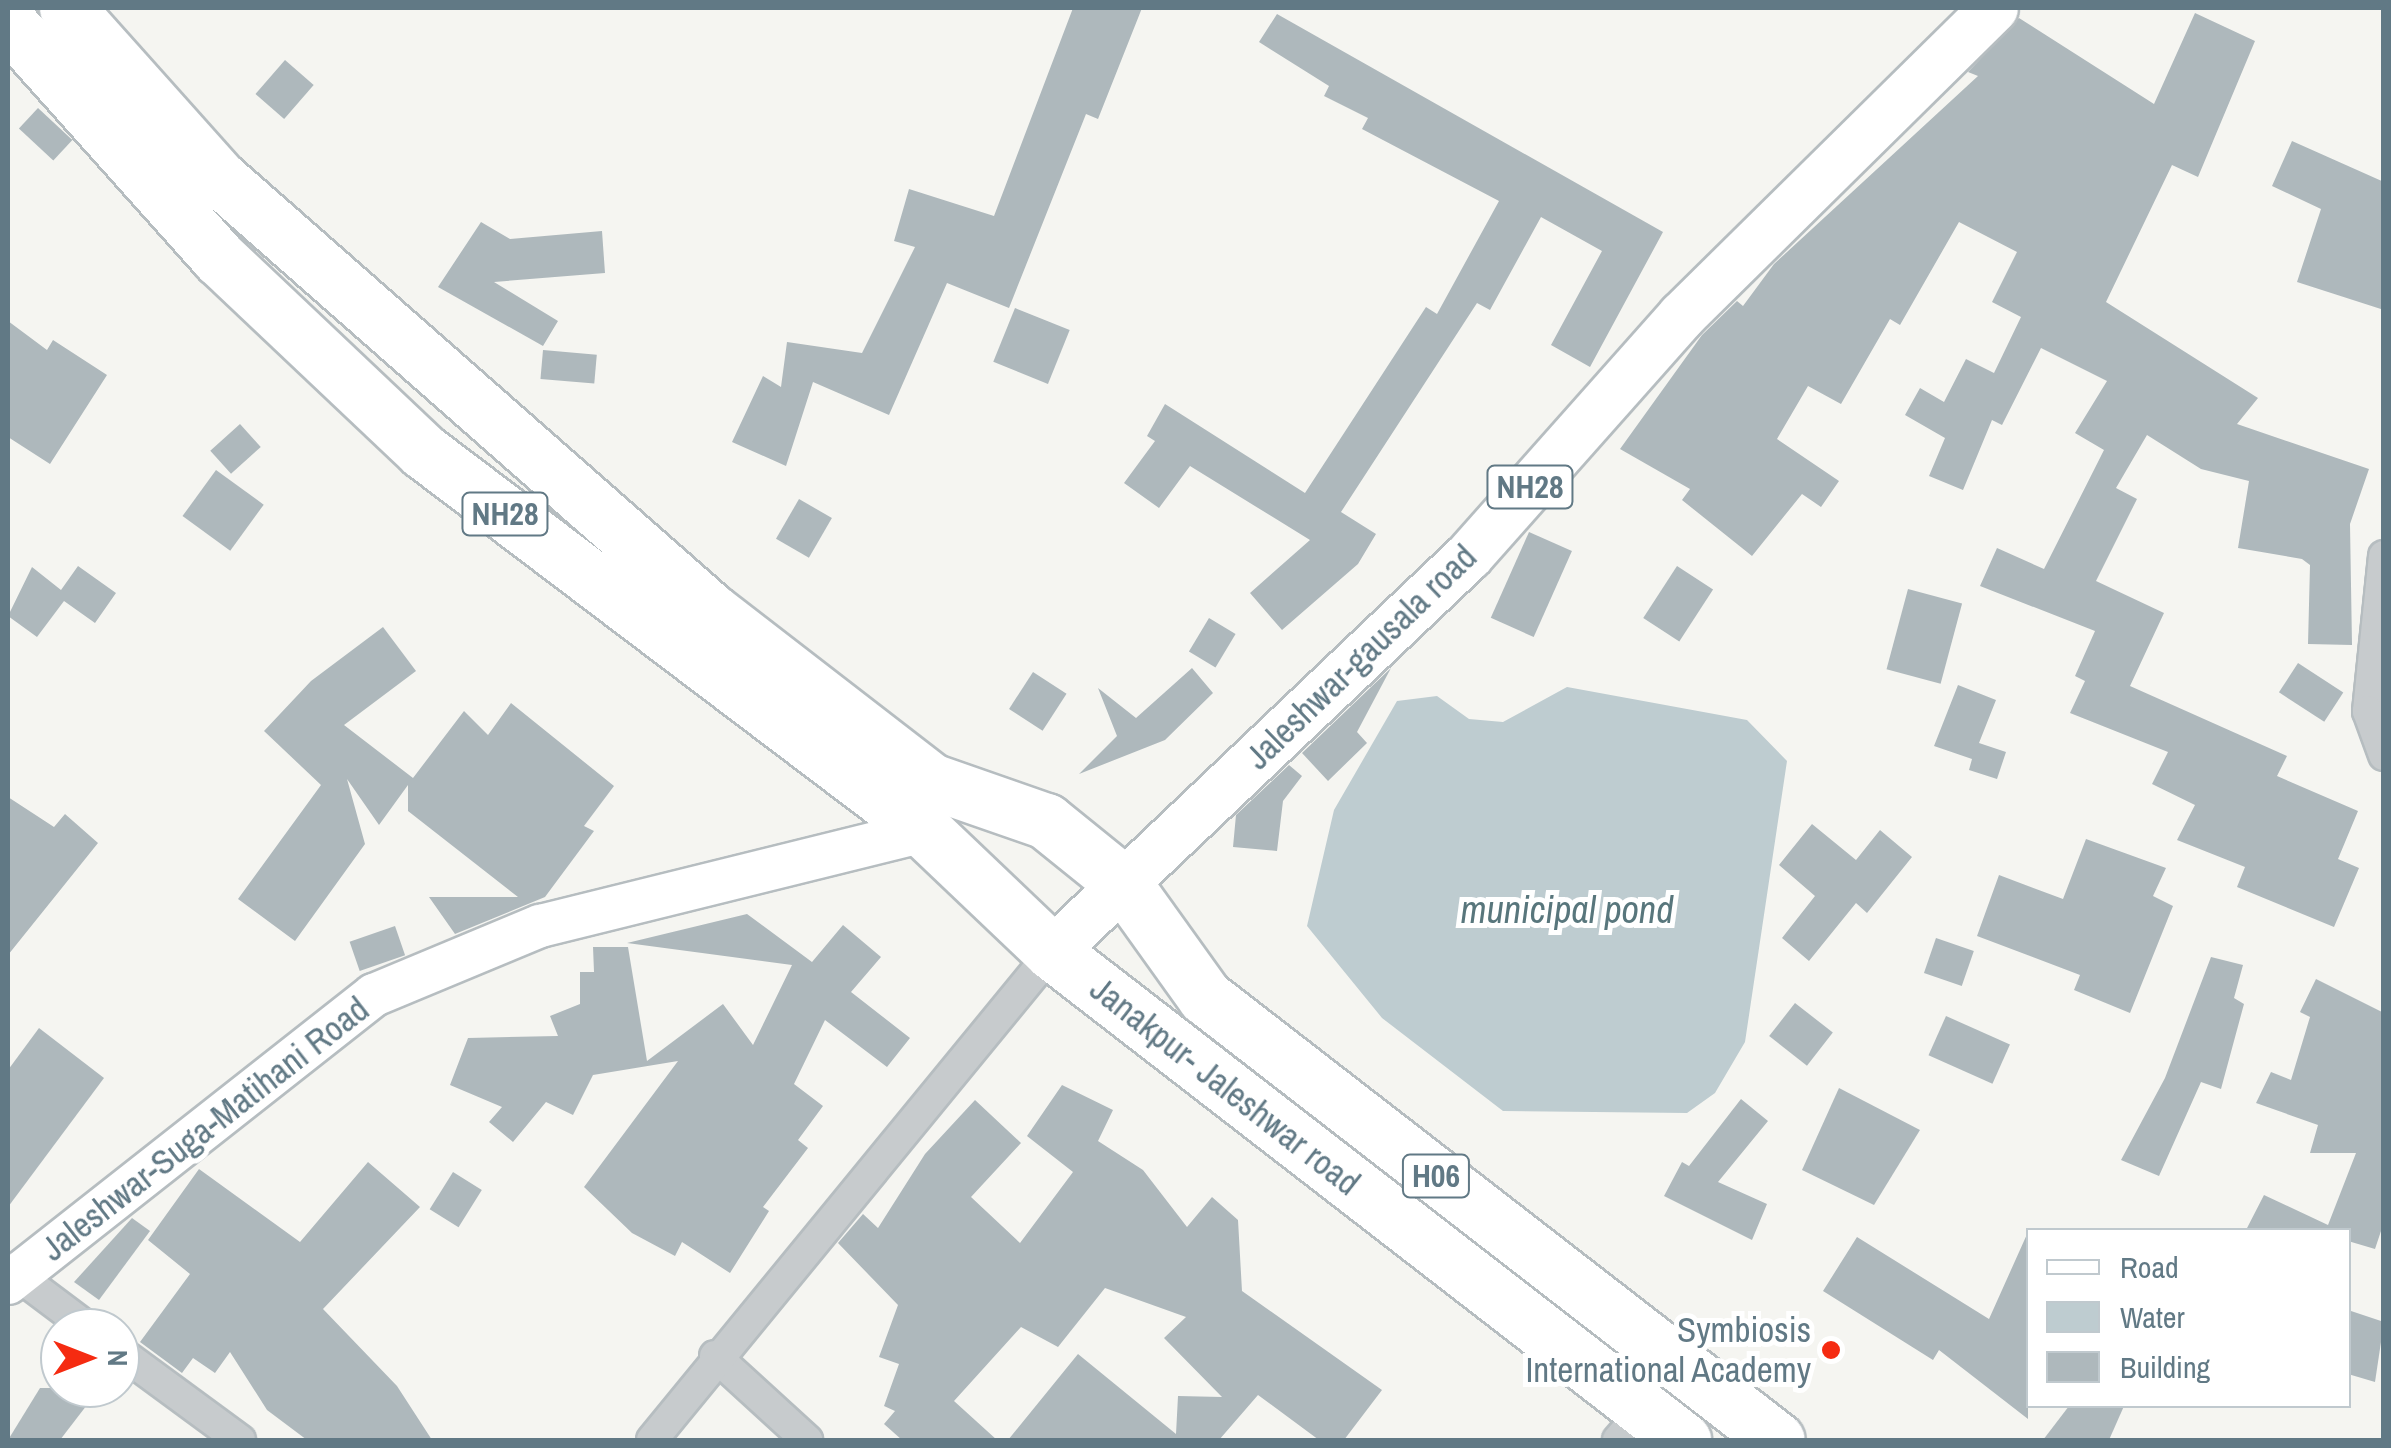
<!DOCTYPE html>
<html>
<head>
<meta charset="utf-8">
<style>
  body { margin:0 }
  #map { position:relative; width:2391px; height:1448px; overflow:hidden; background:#f5f5f1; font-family:"Archivo Narrow",sans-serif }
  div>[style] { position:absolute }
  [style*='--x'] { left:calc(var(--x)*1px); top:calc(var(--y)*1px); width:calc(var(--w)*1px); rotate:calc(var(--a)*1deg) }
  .water>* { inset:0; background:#beccd0 }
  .building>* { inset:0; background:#aeb8bc; transform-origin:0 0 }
  .roads { filter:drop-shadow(2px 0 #b6bdc0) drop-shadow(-2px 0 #b6bdc0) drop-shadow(0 2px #b6bdc0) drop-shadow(0 -2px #b6bdc0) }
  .street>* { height:30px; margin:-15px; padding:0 15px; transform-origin:15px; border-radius:15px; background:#c7cbcd }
  .secondary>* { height:42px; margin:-21px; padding:0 21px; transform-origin:21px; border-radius:21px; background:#fff }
  .primary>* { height:48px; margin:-24px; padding:0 24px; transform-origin:24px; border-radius:24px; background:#fff }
  .highway>* { height:55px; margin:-27.5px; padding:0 27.5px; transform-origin:27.5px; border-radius:27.5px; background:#fff }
  .dots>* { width:28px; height:28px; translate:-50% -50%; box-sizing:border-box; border:5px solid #fff; border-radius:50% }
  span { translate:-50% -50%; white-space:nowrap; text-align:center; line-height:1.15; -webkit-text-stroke:10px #fff; paint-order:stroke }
  .shield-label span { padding:2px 8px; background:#fff; border:2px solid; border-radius:8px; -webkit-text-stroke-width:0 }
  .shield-label { font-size:32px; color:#617985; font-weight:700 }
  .street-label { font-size:35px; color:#617985 }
  .poi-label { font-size:35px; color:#617985 }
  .right { translate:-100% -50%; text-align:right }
  .water-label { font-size:38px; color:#58767c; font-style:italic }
  .frame { position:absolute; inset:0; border:10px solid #617985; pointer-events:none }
  .legend { position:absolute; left:2026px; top:1228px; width:325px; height:180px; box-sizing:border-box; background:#fff; border:2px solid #c0c9ce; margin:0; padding:12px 18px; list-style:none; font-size:30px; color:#617985 }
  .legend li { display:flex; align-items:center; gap:20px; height:50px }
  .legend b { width:50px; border:2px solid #c0c9ce }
  .north { position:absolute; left:40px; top:1308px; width:100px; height:100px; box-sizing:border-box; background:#fff; border:2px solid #c0c9ce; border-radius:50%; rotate:90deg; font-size:28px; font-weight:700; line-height:40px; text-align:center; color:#617985 }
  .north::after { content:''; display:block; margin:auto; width:35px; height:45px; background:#f52b11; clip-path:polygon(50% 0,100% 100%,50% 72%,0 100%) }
</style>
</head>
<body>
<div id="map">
  <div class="water">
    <i style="clip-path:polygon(1567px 687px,1747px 720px,1787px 761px,1745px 1042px,1715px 1093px,1687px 1113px,1503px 1111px,1382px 1018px,1307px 926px,1334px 810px,1397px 701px,1437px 696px,1469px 719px,1503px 722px)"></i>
  </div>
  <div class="building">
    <i style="clip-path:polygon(1073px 8px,1142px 8px,1098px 119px,1086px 114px,1009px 308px,947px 283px,889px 415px,813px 382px,786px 466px,732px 442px,763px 376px,781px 387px,787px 342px,862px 353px,915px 247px,894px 241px,909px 189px,994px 216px)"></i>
    <i style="clip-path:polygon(2195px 13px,2255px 41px,2198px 177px,2172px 165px,2106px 302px,2258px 398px,2237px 424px,2369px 469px,2350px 524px,2352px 645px,2308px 644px,2310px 565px,2302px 559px,2238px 548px,2249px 481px,2201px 469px,2147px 435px,2116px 488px,2137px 499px,2096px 581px,2164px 613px,2130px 686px,2287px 756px,2277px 776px,2358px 811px,2338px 859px,2359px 868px,2334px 927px,2237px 887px,2245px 867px,2177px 840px,2195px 805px,2152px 784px,2168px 752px,2070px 713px,2085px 681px,2075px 676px,2095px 631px,1980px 586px,1997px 548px,2044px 569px,2104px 450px,2075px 433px,2107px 381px,2041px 348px,2002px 425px,1992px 420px,1963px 490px,1929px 476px,1945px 438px,1905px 415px,1920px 388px,1944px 402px,1966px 359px,1994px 373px,2021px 317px,1992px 302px,2017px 252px,1959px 222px,1900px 325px,1890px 319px,1841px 404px,1808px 386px,1777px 439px,1839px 481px,1821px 507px,1802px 494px,1752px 556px,1682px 500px,1690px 489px,1620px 449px,1702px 335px,1737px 301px,1743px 306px,1774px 264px,1978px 76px,1968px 72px,2019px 18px,2154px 104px)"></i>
    <i style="clip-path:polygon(1277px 14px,1663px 232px,1590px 367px,1551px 345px,1602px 251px,1541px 217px,1490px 310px,1477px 303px,1341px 512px,1376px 534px,1358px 564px,1282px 630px,1250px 593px,1310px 540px,1190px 466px,1159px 508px,1124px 483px,1155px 441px,1147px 436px,1165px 404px,1305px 493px,1426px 307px,1437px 314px,1499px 201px,1362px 129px,1368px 118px,1324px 96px,1329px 86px,1259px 42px)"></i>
    <i style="left:285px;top:60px;width:38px;height:45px;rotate:41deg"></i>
    <i style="left:38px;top:108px;width:47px;height:28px;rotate:43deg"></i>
    <i style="clip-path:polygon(2292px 141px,2384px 182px,2384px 310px,2297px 282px,2321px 209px,2272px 186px)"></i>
    <i style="clip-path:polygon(481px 222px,510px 239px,602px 231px,605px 273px,494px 282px,558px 321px,543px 346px,438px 287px)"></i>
    <i style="left:1015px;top:308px;width:59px;height:58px;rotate:22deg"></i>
    <i style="clip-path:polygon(8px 321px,47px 350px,53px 340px,107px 375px,50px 464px,8px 437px)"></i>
    <i style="left:543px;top:350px;width:54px;height:29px;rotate:5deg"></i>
    <i style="left:240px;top:424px;width:31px;height:40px;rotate:48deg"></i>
    <i style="left:216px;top:470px;width:59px;height:57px;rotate:36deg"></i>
    <i style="left:799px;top:499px;width:38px;height:46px;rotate:30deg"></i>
    <i style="left:1529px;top:532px;width:47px;height:94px;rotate:24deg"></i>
    <i style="clip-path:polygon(78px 566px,116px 593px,95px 623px,64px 601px,37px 637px,8px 616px,32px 567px,61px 590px)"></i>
    <i style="left:1677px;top:566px;width:43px;height:62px;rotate:33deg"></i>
    <i style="left:1908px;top:589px;width:56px;height:83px;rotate:15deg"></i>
    <i style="left:1209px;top:618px;width:31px;height:39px;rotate:31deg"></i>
    <i style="clip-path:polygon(383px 627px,416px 671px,344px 725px,413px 778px,464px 711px,488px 735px,511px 703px,614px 786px,584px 826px,594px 831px,545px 897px,455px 934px,429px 897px,518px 897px,408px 811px,408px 785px,379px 825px,347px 779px,365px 844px,295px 941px,238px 899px,321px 785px,264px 731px,311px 681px)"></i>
    <i style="left:2298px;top:663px;width:54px;height:35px;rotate:33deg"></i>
    <i style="clip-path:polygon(1192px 668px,1213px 693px,1165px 740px,1079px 774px,1117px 736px,1098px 688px,1136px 718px)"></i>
    <i style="clip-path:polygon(1391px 668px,1357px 732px,1367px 743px,1328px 781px,1302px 753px)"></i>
    <i style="left:1033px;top:672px;width:40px;height:44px;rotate:33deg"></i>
    <i style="clip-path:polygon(1958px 685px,1996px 700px,1979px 743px,2006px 752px,1997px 779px,1969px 770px,1972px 759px,1934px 746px)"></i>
    <i style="clip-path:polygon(1289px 765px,1302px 776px,1283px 801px,1277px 851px,1233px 847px,1236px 815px)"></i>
    <i style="clip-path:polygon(8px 797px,54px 827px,65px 814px,98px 843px,8px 955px)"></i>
    <i style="clip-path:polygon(1812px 824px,1856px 860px,1880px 830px,1912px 857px,1867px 913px,1856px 903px,1809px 961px,1782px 938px,1815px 896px,1779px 865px)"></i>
    <i style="clip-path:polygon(2086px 839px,2166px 868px,2153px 896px,2173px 906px,2130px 1013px,2074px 990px,2080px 975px,1977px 936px,1999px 875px,2063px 899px)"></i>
    <i style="clip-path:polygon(747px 914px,812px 962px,843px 925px,881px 957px,851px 992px,910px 1038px,887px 1067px,825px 1020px,794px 1084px,823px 1106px,798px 1140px,808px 1148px,763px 1207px,769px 1211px,730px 1273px,682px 1242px,675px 1256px,632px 1233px,584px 1187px,678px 1061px,593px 1075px,573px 1115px,546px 1102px,513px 1142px,489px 1122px,502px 1107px,450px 1085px,468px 1038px,558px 1036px,550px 1016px,580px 1004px,580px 972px,594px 972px,593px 947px,628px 947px,647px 1061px,723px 1004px,753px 1045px,792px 965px,627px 943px)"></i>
    <i style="left:395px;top:926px;width:31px;height:48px;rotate:71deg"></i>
    <i style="left:1936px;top:938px;width:40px;height:37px;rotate:19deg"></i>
    <i style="clip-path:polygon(2211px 957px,2243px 965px,2234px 998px,2244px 1004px,2221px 1089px,2201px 1082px,2159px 1176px,2121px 1160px,2165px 1078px)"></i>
    <i style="clip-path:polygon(2316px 979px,2384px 1013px,2384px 1222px,2375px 1249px,2348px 1241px,2348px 1230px,2246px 1230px,2264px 1195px,2328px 1225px,2356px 1153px,2310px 1153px,2318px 1125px,2256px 1103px,2271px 1072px,2291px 1080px,2310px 1017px,2300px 1012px)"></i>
    <i style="left:1795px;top:1003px;width:48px;height:42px;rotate:38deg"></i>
    <i style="left:1946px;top:1016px;width:70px;height:43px;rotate:24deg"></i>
    <i style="clip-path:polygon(39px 1028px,104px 1078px,8px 1207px,8px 1070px)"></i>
    <i style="clip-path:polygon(1062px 1085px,1113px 1110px,1098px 1141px,1143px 1170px,1187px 1227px,1212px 1197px,1238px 1220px,1242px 1291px,1382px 1390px,1344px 1440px,1319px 1440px,1258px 1395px,1219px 1440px,1008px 1440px,1078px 1354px,1176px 1434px,1178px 1396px,1222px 1397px,1164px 1338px,1186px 1317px,1105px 1288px,1058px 1347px,1021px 1327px,954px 1401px,997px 1440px,902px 1440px,884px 1424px,895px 1411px,884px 1406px,899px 1364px,879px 1357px,898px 1305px,838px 1243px,863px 1214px,878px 1228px,925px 1154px,975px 1100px,1021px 1143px,971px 1197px,1020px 1243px,1073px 1172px,1027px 1136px)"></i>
    <i style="clip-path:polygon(1839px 1088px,1920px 1130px,1874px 1205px,1802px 1170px)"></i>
    <i style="clip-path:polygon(1741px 1099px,1768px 1121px,1718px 1182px,1767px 1204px,1752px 1240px,1664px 1196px,1682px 1162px,1689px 1166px)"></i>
    <i style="clip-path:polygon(368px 1162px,420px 1207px,323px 1309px,397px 1386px,432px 1440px,307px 1440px,267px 1410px,230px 1352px,215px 1373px,193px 1358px,182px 1373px,140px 1342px,190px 1274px,148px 1240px,199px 1169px,300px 1242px)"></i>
    <i style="left:453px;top:1172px;width:34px;height:44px;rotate:32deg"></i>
    <i style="clip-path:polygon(132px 1218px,150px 1231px,99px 1300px,74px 1282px)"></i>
    <i style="clip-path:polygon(2028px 1232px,2028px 1419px,1939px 1350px,1933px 1360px,1823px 1291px,1857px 1237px,1989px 1319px)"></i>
    <i style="clip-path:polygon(2348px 1310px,2384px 1322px,2375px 1382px,2348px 1374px)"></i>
    <i style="clip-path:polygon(40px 1388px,100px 1388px,60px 1440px,8px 1440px)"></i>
    <i style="clip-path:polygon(2069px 1406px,2124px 1406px,2109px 1440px,2043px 1440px)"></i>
  </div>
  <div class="roads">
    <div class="street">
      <i style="--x:2384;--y:556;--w:156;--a:95.9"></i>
      <i style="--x:2368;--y:711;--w:47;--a:70"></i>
      <i style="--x:8;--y:1268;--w:100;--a:36.9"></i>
      <i style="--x:120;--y:1352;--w:149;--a:36.3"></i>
      <i style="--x:715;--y:1356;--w:125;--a:42.4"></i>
      <i style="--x:652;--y:1440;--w:631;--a:-50.66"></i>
      <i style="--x:1618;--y:1440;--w:38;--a:-49"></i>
    </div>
    <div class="secondary">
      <i style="--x:8;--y:1283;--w:466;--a:-38.2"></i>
      <i style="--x:374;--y:995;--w:180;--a:-22.6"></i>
      <i style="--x:540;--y:926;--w:397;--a:-13.9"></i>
    </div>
    <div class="primary">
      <i style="--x:1052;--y:952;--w:575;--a:-43.52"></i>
      <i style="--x:1469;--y:556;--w:321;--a:-48.4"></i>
      <i style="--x:1682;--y:316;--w:438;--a:-44.6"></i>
    </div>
    <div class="highway">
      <i style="--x:67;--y:8;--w:228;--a:48.2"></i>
      <i style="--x:219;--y:178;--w:654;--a:41.34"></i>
      <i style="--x:710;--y:610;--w:279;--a:37.7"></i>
      <i style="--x:931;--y:781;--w:122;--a:19.2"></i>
      <i style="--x:1046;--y:821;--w:100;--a:38.9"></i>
      <i style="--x:1124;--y:884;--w:139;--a:54.4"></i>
      <i style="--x:1205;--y:997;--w:723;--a:37.76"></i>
      <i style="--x:8;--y:22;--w:317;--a:48.2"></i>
      <i style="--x:219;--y:258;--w:281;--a:43.4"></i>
      <i style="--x:423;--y:451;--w:630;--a:37.12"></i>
      <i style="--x:925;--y:831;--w:175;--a:43.6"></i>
      <i style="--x:1052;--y:952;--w:798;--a:37.72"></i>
    </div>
  </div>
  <div class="dots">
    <i style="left:1831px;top:1350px;background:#f52b11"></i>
  </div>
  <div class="shield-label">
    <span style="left:1530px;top:487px">NH28</span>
    <span style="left:505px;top:514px">NH28</span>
    <span style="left:1436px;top:1176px">H06</span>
  </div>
  <div class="street-label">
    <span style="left:1361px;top:657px;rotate:-44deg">Jaleshwar-gausala road</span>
    <span style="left:1225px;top:1086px;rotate:38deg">Janakpur- Jaleshwar road</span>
    <span style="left:205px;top:1129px;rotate:-38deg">Jaleshwar-Suga-Matihani Road</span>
  </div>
  <div class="poi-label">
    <span class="right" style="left:1811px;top:1350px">Symbiosis<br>International Academy</span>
  </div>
  <div class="water-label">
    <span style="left:1567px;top:910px">municipal pond</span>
  </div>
  <div class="frame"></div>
  <ul class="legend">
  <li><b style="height:12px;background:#fff"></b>Road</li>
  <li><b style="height:28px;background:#beccd0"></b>Water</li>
  <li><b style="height:28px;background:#aeb8bc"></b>Building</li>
  </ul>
  <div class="north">N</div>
</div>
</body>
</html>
